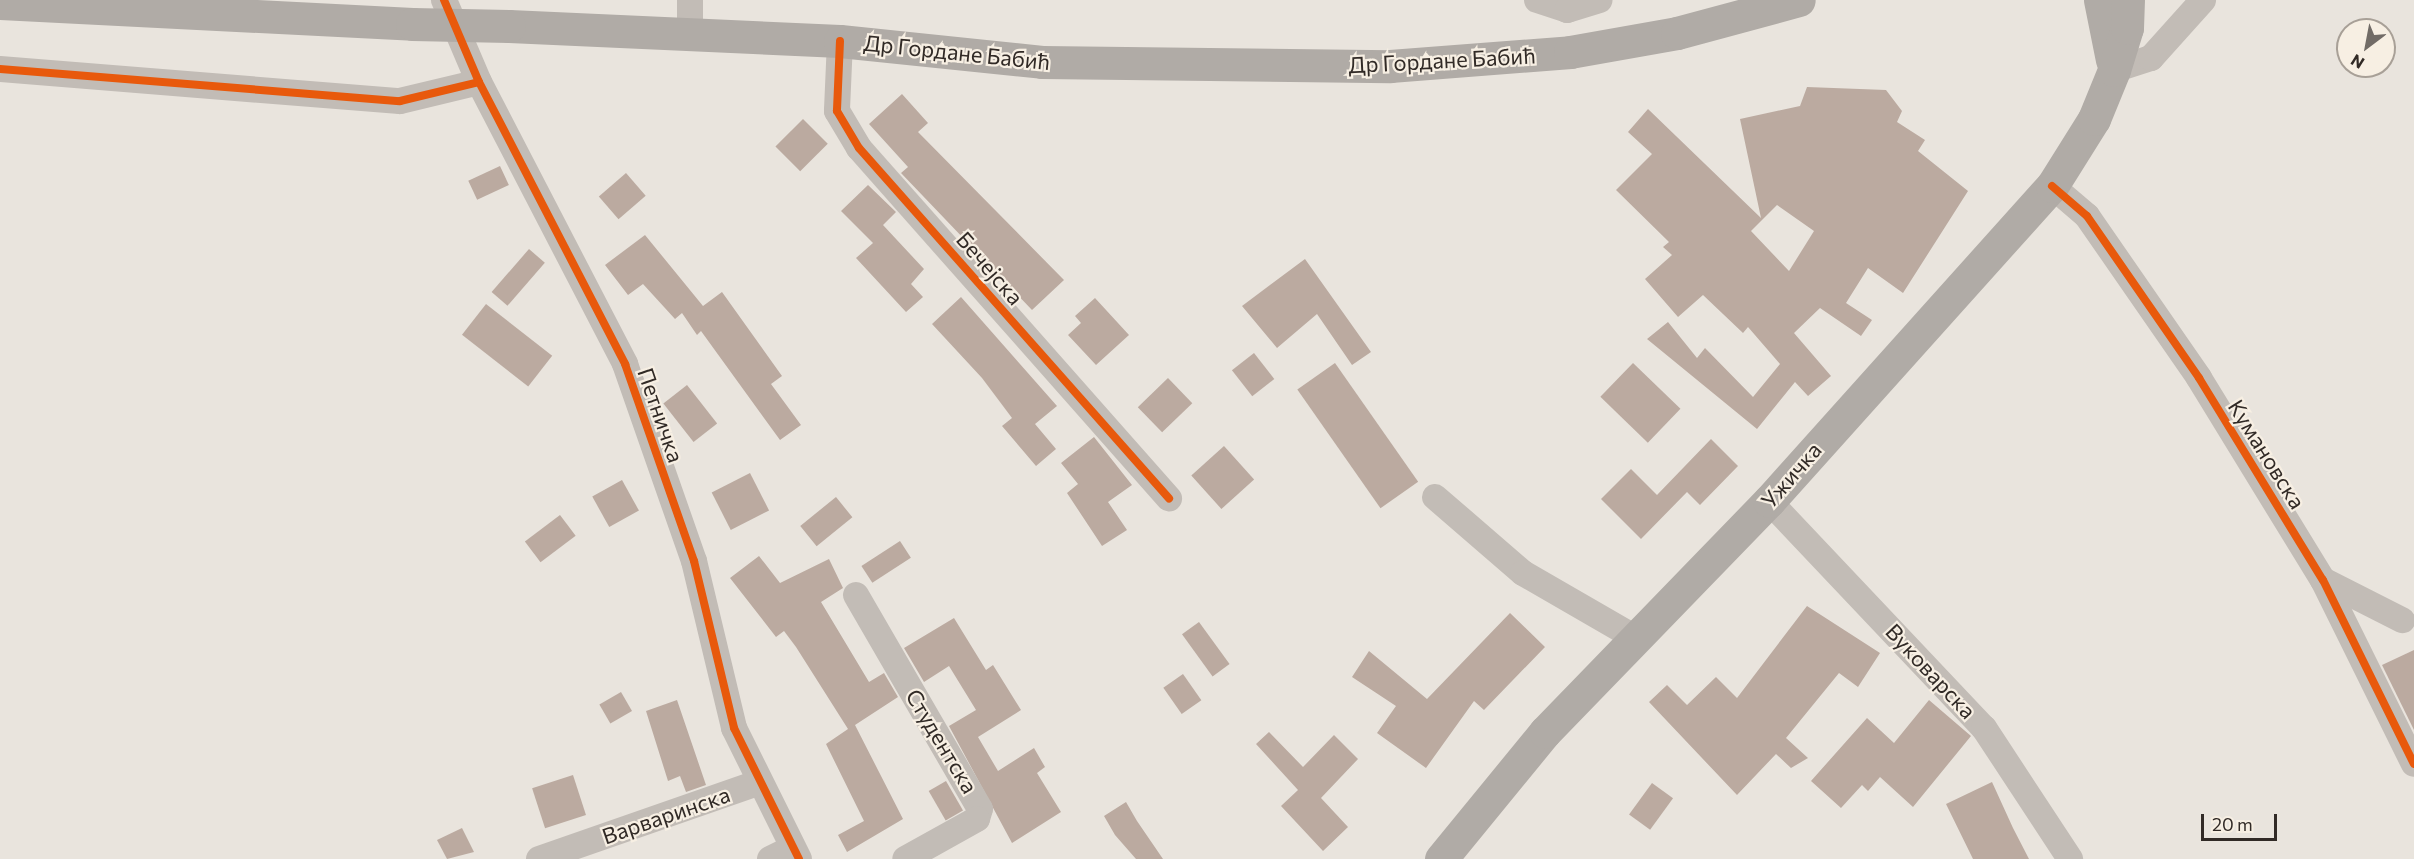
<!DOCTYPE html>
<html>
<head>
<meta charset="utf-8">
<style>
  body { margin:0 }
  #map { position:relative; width:2414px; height:859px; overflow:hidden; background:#e9e4dd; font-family:Commissioner,sans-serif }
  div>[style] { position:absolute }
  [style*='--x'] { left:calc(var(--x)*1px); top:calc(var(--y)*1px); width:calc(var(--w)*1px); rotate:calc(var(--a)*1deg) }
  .building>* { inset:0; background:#bbaaa0; transform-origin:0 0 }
  .minor>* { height:26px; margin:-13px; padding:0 13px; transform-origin:13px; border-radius:13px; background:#c2bcb6 }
  .major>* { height:33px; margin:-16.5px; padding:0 16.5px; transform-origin:16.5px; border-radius:16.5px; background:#b0aba6 }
  .major-bridge>* { height:33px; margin:-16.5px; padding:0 16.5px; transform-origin:16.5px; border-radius:16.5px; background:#b0aba6 }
  .cycleway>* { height:8px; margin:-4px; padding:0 4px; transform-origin:4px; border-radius:4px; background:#e8590c }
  span { translate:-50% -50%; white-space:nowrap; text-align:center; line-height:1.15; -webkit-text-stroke:4.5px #f7efe3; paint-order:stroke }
  .street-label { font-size:22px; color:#312a26 }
  .north { position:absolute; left:2336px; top:18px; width:60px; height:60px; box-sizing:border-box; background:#f7efe3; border:2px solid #a8a097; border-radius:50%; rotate:212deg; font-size:16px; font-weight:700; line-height:24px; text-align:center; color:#312a26 }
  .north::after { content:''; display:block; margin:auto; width:21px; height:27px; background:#716b66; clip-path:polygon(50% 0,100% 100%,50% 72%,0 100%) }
  .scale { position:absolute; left:2201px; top:814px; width:76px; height:27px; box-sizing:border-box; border:3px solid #312a26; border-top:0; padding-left:8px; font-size:18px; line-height:21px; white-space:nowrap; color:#312a26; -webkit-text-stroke:4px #f7efe3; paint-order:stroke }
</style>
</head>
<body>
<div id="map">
  <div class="building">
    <i style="clip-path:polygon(evenodd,1807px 87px,1886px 90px,1902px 111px,1897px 122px,1925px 140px,1918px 151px,1968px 191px,1903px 293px,1868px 268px,1846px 303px,1872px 320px,1861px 336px,1820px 308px,1794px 333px,1831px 376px,1808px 396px,1795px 382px,1757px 429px,1647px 339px,1668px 322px,1697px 358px,1705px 348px,1753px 397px,1780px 364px,1748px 327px,1743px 333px,1703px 295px,1678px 317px,1645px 279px,1672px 255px,1663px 247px,1669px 242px,1616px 190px,1652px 154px,1628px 132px,1648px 109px,1761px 218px,1740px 119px,1800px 106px,1807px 87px,1777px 205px,1814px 231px,1789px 271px,1751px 231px,1777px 205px)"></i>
    <i style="clip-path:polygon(902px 94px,928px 123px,918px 132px,1064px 280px,1032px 310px,901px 173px,908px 167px,869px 124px)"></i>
    <i style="left:803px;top:119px;width:35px;height:39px;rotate:45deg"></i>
    <i style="left:500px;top:166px;width:21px;height:35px;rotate:65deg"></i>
    <i style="left:626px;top:173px;width:30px;height:36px;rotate:49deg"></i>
    <i style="clip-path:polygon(868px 185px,896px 212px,883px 225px,924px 269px,911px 284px,923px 297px,906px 312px,856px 258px,873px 243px,841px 211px)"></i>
    <i style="clip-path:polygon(645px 235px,703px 306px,722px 292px,782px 376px,771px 384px,801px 425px,780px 440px,701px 331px,697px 335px,682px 313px,675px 319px,643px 284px,628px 295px,605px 265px)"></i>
    <i style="left:529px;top:249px;width:21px;height:57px;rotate:41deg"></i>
    <i style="clip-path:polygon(1305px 259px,1371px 352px,1352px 365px,1317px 314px,1277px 348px,1242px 306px)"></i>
    <i style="clip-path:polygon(961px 297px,1057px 406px,1035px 424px,1056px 449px,1036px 466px,1002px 426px,1012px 418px,982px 378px,932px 324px)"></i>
    <i style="clip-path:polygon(1095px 298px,1129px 335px,1096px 365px,1068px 335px,1081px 323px,1075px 316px)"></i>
    <i style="left:486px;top:304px;width:84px;height:39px;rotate:38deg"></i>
    <i style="left:1254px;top:353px;width:33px;height:28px;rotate:52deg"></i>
    <i style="left:1335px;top:363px;width:145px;height:46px;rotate:55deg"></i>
    <i style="left:1633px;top:363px;width:66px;height:47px;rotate:44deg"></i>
    <i style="left:1168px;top:378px;width:35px;height:42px;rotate:46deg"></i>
    <i style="left:687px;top:385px;width:49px;height:30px;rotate:52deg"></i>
    <i style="clip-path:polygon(1094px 437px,1132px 485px,1108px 502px,1127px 530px,1102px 546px,1067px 493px,1078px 484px,1061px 463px)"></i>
    <i style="clip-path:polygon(1711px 439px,1738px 466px,1700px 505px,1687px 492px,1641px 539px,1601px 499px,1631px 469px,1657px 495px)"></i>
    <i style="left:1224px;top:446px;width:45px;height:44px;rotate:48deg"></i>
    <i style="left:750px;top:473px;width:42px;height:43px;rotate:63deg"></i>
    <i style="left:622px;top:480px;width:35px;height:34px;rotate:61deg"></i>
    <i style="left:836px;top:497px;width:26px;height:46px;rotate:51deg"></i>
    <i style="left:560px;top:515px;width:26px;height:44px;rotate:53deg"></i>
    <i style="left:900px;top:541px;width:20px;height:46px;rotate:57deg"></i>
    <i style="clip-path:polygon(759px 556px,780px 583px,829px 559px,843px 588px,821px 602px,869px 682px,884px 673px,898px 697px,855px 725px,903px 819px,847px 852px,838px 835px,864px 821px,826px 744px,848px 729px,796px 647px,784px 631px,776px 637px,730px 578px)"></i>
    <i style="clip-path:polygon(1807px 606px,1880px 653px,1858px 687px,1839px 673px,1786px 738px,1808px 758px,1791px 768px,1776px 754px,1737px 795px,1649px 702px,1667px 685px,1687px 705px,1716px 677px,1737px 698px)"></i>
    <i style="clip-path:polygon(1510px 613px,1545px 647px,1484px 710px,1474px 701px,1426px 768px,1377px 733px,1396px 706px,1352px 677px,1369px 651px,1427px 699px)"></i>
    <i style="clip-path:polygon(954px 618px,986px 670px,993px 665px,1021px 710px,978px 737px,998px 771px,1034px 748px,1045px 767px,1037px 773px,1061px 812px,1012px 843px,949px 726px,976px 710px,949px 666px,924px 682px,904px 648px)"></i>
    <i style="left:1199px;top:622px;width:52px;height:21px;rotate:54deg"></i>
    <i style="clip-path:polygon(2414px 650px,2414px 730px,2382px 665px)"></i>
    <i style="left:1183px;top:674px;width:32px;height:24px;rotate:55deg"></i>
    <i style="left:621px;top:692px;width:22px;height:25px;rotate:60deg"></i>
    <i style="clip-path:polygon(677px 700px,706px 785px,686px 792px,680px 776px,668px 781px,646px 711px)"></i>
    <i style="clip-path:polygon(1929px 700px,1971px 736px,1913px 807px,1880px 777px,1868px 791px,1862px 785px,1841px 808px,1811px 781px,1867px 718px,1894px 743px)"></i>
    <i style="clip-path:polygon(1269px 732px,1303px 767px,1334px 735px,1358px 759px,1321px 798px,1348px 827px,1323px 851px,1281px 806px,1298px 790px,1256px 744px)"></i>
    <i style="left:573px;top:775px;width:42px;height:43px;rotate:72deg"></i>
    <i style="left:946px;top:781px;width:34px;height:20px;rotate:60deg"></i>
    <i style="clip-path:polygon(1992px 782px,2013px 828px,2029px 859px,1973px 859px,1946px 804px)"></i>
    <i style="left:1652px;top:783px;width:26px;height:39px;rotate:36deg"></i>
    <i style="clip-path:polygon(1126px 802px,1137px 821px,1163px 859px,1136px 859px,1115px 835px,1104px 816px)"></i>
    <i style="clip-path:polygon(462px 828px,474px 852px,447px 859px,437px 840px)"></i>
  </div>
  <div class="minor">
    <i style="--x:444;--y:0;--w:89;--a:66.9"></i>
    <i style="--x:479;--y:82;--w:318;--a:62.6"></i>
    <i style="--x:625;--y:364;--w:209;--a:70.7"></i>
    <i style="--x:694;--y:561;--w:172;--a:76.5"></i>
    <i style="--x:734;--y:728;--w:146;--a:63.6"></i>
    <i style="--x:690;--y:0;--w:34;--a:90"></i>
    <i style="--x:1537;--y:0;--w:32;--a:18"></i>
    <i style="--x:1567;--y:10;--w:34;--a:-17"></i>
    <i style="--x:840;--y:41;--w:70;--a:92.5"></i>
    <i style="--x:837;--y:111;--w:43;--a:59.3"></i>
    <i style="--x:859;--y:148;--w:468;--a:48.5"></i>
    <i style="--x:0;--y:69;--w:401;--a:4.6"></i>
    <i style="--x:400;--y:101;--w:81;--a:-13.5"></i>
    <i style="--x:2114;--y:70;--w:39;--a:-18"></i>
    <i style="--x:2151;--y:58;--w:78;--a:-48.1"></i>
    <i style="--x:2052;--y:186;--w:46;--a:40.6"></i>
    <i style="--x:2087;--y:216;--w:197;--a:55.3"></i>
    <i style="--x:2199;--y:378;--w:237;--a:58.5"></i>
    <i style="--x:2323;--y:580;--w:205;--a:63.7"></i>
    <i style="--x:1435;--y:497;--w:116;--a:40.8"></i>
    <i style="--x:1523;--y:573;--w:128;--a:30"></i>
    <i style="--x:1769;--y:501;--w:313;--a:46.6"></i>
    <i style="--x:1984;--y:728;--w:157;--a:56.7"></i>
    <i style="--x:2323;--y:580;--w:89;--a:26.9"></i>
    <i style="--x:856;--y:595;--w:247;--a:59.9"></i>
    <i style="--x:980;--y:809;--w:10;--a:107"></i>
    <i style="--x:977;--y:819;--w:82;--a:150.9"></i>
    <i style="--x:539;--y:859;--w:234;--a:-19.2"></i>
    <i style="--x:770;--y:859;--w:25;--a:-26"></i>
  </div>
  <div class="major">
    <i style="--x:2100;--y:0;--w:61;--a:78.7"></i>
    <i style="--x:0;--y:3;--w:413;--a:2.9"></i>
    <i style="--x:509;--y:26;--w:331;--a:2.6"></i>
    <i style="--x:840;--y:41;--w:203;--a:5.9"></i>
    <i style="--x:1042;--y:62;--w:348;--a:0.7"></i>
    <i style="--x:1390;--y:66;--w:181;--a:-4.4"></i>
    <i style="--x:1570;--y:52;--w:109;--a:-10.1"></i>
    <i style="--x:1677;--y:33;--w:126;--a:-15.1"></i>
    <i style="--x:1441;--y:859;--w:164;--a:-50.7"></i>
    <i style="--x:1545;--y:732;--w:322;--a:-45.9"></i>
    <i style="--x:1769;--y:501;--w:423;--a:-48.1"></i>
    <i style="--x:2052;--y:186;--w:79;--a:-57.9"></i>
    <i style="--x:2094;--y:119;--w:53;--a:-67.8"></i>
    <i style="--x:2114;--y:70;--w:44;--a:-72.8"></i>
    <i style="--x:2127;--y:28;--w:28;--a:-88"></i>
  </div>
  <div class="major-bridge">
    <i style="--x:412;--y:24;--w:97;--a:1.2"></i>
  </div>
  <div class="cycleway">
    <i style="--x:444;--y:0;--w:89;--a:66.9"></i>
    <i style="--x:479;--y:82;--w:318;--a:62.6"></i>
    <i style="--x:625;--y:364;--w:209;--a:70.7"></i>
    <i style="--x:694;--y:561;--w:172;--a:76.5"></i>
    <i style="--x:734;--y:728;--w:146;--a:63.6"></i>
    <i style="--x:840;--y:41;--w:70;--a:92.5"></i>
    <i style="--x:837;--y:111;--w:43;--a:59.3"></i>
    <i style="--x:859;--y:148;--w:468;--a:48.5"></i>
    <i style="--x:0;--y:69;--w:401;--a:4.6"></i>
    <i style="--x:400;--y:101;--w:81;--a:-13.5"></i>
    <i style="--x:2052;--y:186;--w:46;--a:40.6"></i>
    <i style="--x:2087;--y:216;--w:197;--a:55.3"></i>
    <i style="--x:2199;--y:378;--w:237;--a:58.5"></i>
    <i style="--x:2323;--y:580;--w:205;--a:63.7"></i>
  </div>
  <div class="street-label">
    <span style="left:957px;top:52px;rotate:6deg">Др Гордане Бабић</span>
    <span style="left:1442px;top:60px;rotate:-3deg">Др Гордане Бабић</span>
    <span style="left:990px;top:268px;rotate:49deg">Бечејска</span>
    <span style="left:661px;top:415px;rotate:71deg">Петничка</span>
    <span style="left:2267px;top:454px;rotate:58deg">Кумановска</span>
    <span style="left:1791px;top:475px;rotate:-49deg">Ужичка</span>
    <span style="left:1931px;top:671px;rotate:47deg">Вуковарска</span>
    <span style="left:942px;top:741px;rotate:59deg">Студентска</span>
    <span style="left:666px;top:815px;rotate:-19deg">Варваринска</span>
  </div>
  <div class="north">N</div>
  <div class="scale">20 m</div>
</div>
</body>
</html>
